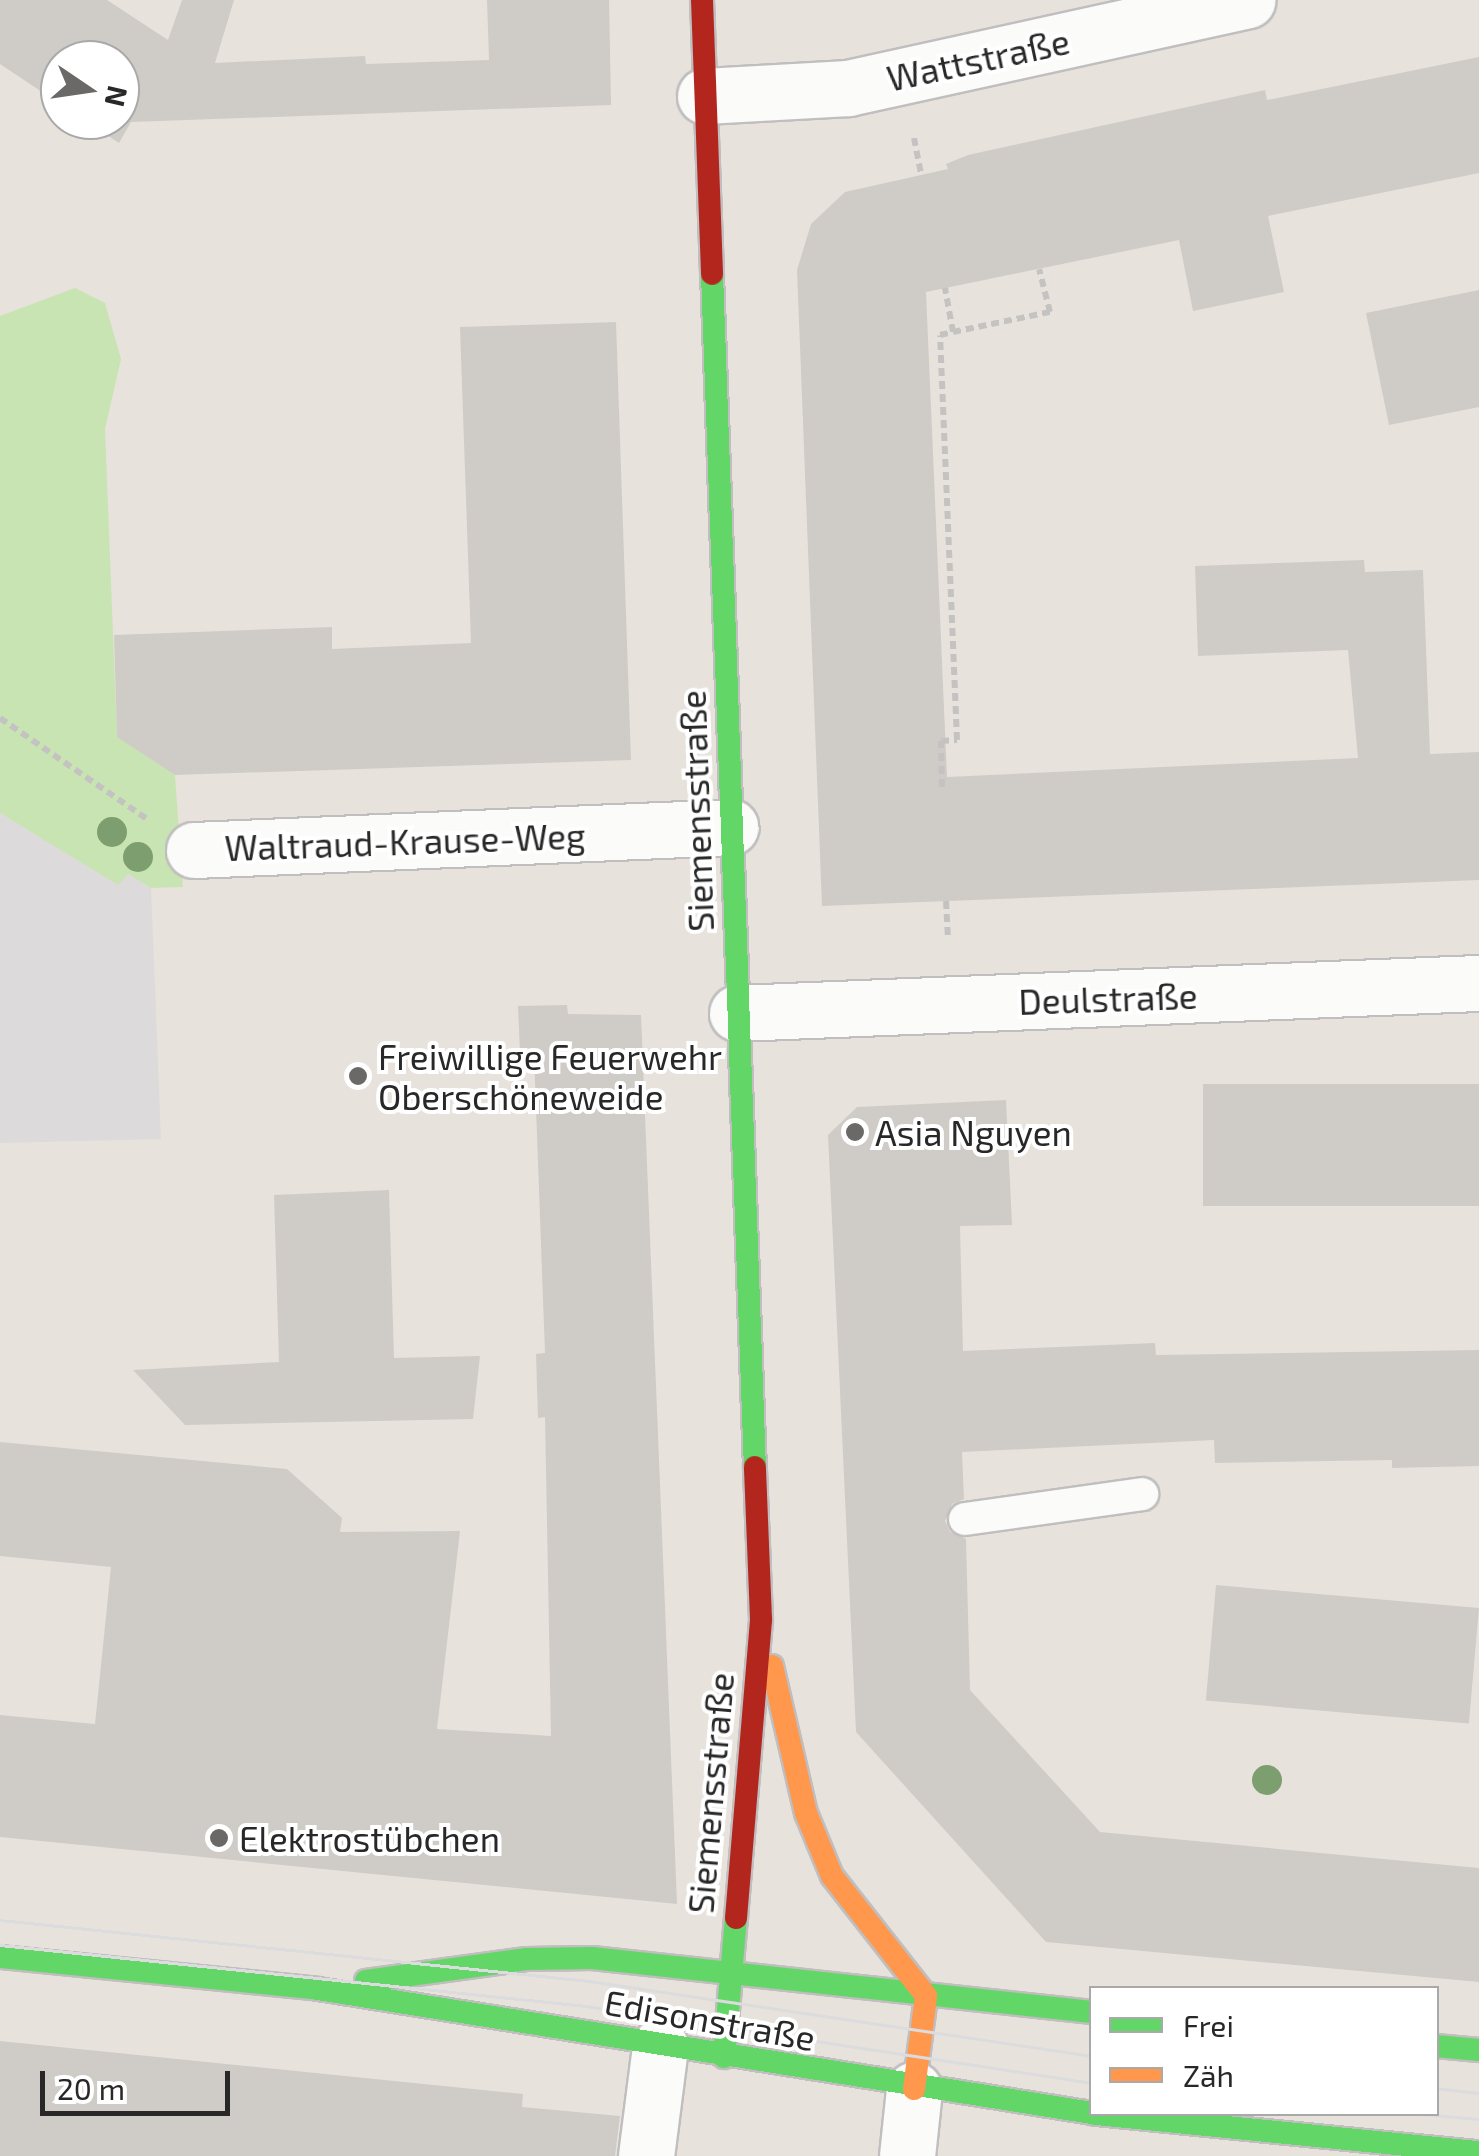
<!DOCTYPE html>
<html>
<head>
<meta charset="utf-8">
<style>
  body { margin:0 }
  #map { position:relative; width:1479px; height:2156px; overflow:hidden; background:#e7e2dc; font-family:"Exo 2",sans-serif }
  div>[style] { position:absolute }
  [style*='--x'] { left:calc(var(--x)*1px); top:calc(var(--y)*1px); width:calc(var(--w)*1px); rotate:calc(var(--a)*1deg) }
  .industrial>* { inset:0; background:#dddadc }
  .green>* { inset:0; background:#c8e4b3 }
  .building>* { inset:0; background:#cfccc8; transform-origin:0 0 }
  .path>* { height:6px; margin-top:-3px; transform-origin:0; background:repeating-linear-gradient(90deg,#c4c3c2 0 8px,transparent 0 13px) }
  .roads { filter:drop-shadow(2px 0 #c0bebe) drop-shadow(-2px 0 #c0bebe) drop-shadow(0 2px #c0bebe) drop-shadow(0 -2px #c0bebe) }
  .lane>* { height:32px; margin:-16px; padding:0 16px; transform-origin:16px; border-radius:16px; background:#fbfbfa }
  .street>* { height:55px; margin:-27.5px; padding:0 27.5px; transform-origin:27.5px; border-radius:27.5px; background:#fbfbfa }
  .fast>* { height:22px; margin:-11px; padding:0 11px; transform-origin:11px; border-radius:11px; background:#63d668 }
  .slow>* { height:22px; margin:-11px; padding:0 11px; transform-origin:11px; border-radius:11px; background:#ff974d }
  .jam>* { height:22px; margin:-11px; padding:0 11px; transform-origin:11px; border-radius:11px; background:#b3261e }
  .tram>* { height:2.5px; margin:-1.25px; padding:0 1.25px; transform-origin:1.25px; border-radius:1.25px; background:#dcdcde }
  .trees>* { width:30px; height:30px; margin:-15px; border-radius:50%; background:#7d9e6f }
  .dots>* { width:28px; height:28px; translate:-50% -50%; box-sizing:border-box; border:5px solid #fff; border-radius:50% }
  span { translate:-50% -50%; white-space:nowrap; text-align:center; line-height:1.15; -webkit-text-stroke:8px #fff; paint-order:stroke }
  .street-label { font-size:35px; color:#282828 }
  .poi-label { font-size:35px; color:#282828 }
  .left { translate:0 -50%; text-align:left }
  .legend { position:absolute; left:1089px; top:1986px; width:350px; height:130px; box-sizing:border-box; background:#fff; border:2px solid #a9a9a9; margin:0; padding:12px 18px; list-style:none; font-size:30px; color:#282828 }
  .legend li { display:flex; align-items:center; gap:20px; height:50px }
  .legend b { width:50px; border:2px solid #a9a9a9 }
  .north { position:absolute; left:40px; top:40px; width:100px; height:100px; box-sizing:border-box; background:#fff; border:2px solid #a9a9a9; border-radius:50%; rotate:103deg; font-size:28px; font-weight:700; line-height:40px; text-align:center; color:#282828 }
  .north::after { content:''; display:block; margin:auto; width:35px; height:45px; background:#6b6967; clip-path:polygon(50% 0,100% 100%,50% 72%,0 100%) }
  .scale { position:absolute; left:40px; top:2071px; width:190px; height:45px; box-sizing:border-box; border:5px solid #282828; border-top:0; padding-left:12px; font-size:30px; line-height:35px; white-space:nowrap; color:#282828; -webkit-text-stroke:8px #fff; paint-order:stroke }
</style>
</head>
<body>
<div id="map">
  <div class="industrial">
    <i style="clip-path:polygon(0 813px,118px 884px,128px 873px,151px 888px,161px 1139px,0 1143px)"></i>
  </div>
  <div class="green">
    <i style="clip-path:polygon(75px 288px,105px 303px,121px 359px,105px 429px,117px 736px,175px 775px,183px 887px,151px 888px,128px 874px,118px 885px,0 813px,0 316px)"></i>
  </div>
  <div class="building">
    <i style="clip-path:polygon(0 0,107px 0,168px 40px,182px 0,234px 0,215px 63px,365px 56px,366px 64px,489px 60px,487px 0,609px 0,611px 105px,131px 122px,119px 143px,84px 120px,120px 120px,120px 60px,60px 60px,60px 104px,0 64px)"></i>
    <i style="clip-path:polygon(1479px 57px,1479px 173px,1268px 216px,1284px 292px,1193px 311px,1179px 240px,926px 292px,947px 777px,1358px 758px,1348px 650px,1198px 656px,1195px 566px,1364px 560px,1365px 572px,1423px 570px,1430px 754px,1479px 752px,1479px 880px,822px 906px,797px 270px,811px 224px,845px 192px,948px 169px,946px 164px,968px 155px,1265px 90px,1267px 100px)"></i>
    <i style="clip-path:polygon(1479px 290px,1479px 407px,1389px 425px,1366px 313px)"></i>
    <i style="clip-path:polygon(616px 322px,631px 760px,175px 775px,117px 737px,114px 635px,332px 627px,332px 649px,471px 643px,460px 327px)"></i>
    <i style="clip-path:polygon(567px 1005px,568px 1014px,641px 1015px,677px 1904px,0 1837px,0 1715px,95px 1724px,111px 1567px,0 1556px,0 1442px,287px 1469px,342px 1518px,340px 1532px,460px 1531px,437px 1729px,551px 1736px,545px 1417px,538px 1418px,536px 1354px,545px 1353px,534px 1054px,520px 1053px,518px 1006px)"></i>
    <i style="left:1479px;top:1084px;width:122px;height:276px;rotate:90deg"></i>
    <i style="clip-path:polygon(1006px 1100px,1012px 1225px,960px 1226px,963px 1351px,1155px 1343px,1156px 1355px,1479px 1350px,1479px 1466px,1392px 1468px,1392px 1460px,1215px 1463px,1214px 1440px,962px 1452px,964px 1499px,952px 1504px,945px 1521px,950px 1532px,966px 1539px,970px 1690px,1100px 1832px,1479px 1868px,1479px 1982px,1046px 1942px,856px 1732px,828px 1135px,857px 1107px)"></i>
    <i style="clip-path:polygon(389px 1190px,394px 1358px,480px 1356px,473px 1419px,185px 1425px,133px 1370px,279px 1362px,274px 1195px)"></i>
    <i style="left:1216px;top:1585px;width:264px;height:116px;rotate:5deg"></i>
    <i style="clip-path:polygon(0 2041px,523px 2094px,522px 2107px,620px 2116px,615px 2156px,0 2156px)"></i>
  </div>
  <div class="path">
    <i style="--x:914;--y:138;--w:38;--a:79"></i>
    <i style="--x:953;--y:332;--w:99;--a:-11.7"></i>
    <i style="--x:1050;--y:312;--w:44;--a:-104.3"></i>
    <i style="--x:0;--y:718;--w:178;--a:34.5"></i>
    <i style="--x:942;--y:787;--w:46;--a:-91.2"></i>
    <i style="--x:941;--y:741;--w:16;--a:-4"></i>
    <i style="--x:957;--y:740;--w:405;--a:-92.4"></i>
    <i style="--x:940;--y:335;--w:13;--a:-13"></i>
    <i style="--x:953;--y:332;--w:45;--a:-100.3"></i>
    <i style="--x:946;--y:901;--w:36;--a:87"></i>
  </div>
  <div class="roads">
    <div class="lane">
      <i style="--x:965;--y:1519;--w:179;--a:-8"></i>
    </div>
    <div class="street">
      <i style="--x:705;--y:96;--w:143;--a:-3.2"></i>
      <i style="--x:848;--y:88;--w:409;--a:-12.4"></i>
      <i style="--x:194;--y:850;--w:537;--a:-2.45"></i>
      <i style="--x:737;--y:1013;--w:743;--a:-2.32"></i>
      <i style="--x:646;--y:2156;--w:111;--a:-82.7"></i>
      <i style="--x:907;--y:2156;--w:67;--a:-84"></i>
    </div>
    <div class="fast">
      <i style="--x:712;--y:274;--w:1194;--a:87.94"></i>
      <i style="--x:0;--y:1957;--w:320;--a:5.7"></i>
      <i style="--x:318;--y:1989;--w:784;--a:9.1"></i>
      <i style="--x:366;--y:1981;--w:162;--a:-7.8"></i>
      <i style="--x:527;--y:1959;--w:65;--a:-0.9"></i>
      <i style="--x:592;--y:1958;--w:503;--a:6.16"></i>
      <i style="--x:1436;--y:2046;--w:43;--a:5.3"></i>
      <i style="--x:724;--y:2057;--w:140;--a:-85.1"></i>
      <i style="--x:1096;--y:2114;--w:385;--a:5.7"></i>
    </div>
    <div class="slow">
      <i style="--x:772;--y:1666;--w:151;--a:77"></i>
      <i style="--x:806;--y:1813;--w:68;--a:67.6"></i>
      <i style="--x:832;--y:1876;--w:152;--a:51.9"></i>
      <i style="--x:914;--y:2089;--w:94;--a:-82.6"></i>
    </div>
    <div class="jam">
      <i style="--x:702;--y:0;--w:274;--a:87.9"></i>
      <i style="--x:736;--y:1918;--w:300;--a:-85.2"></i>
      <i style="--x:761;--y:1619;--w:152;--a:-92.3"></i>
    </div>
  </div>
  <div class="tram">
    <i style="--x:0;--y:1920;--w:592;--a:5.91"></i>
    <i style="--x:589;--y:1981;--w:509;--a:8.48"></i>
    <i style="--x:0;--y:1945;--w:589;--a:5.94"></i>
    <i style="--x:586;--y:2006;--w:512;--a:8.65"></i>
    <i style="--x:1436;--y:2088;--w:43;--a:6.6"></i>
    <i style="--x:1419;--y:2114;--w:60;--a:4.8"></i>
  </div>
  <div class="trees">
    <i style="left:112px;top:832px"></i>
    <i style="left:138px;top:857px"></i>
    <i style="left:1267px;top:1780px"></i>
  </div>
  <div class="dots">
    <i style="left:358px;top:1076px;background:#6b6967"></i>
    <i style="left:855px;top:1132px;background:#6b6967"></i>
    <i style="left:219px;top:1838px;background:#6b6967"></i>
  </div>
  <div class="street-label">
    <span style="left:978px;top:59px;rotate:-12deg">Wattstraße</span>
    <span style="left:696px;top:811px;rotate:-92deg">Siemensstraße</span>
    <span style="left:405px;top:841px;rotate:-2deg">Waltraud-Krause-Weg</span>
    <span style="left:1108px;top:998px;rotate:-2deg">Deulstraße</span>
    <span style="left:710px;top:1793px;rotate:-85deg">Siemensstraße</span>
    <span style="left:710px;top:2019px;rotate:10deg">Edisonstraße</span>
  </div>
  <div class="poi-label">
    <span class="left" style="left:378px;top:1076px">Freiwillige Feuerwehr<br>Oberschöneweide</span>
    <span class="left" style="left:875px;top:1132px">Asia Nguyen</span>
    <span class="left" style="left:239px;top:1838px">Elektrostübchen</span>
  </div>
  <ul class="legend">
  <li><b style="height:12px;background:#63d668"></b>Frei</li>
  <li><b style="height:12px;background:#ff974d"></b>Zäh</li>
  </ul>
  <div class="north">N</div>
  <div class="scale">20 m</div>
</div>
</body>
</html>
